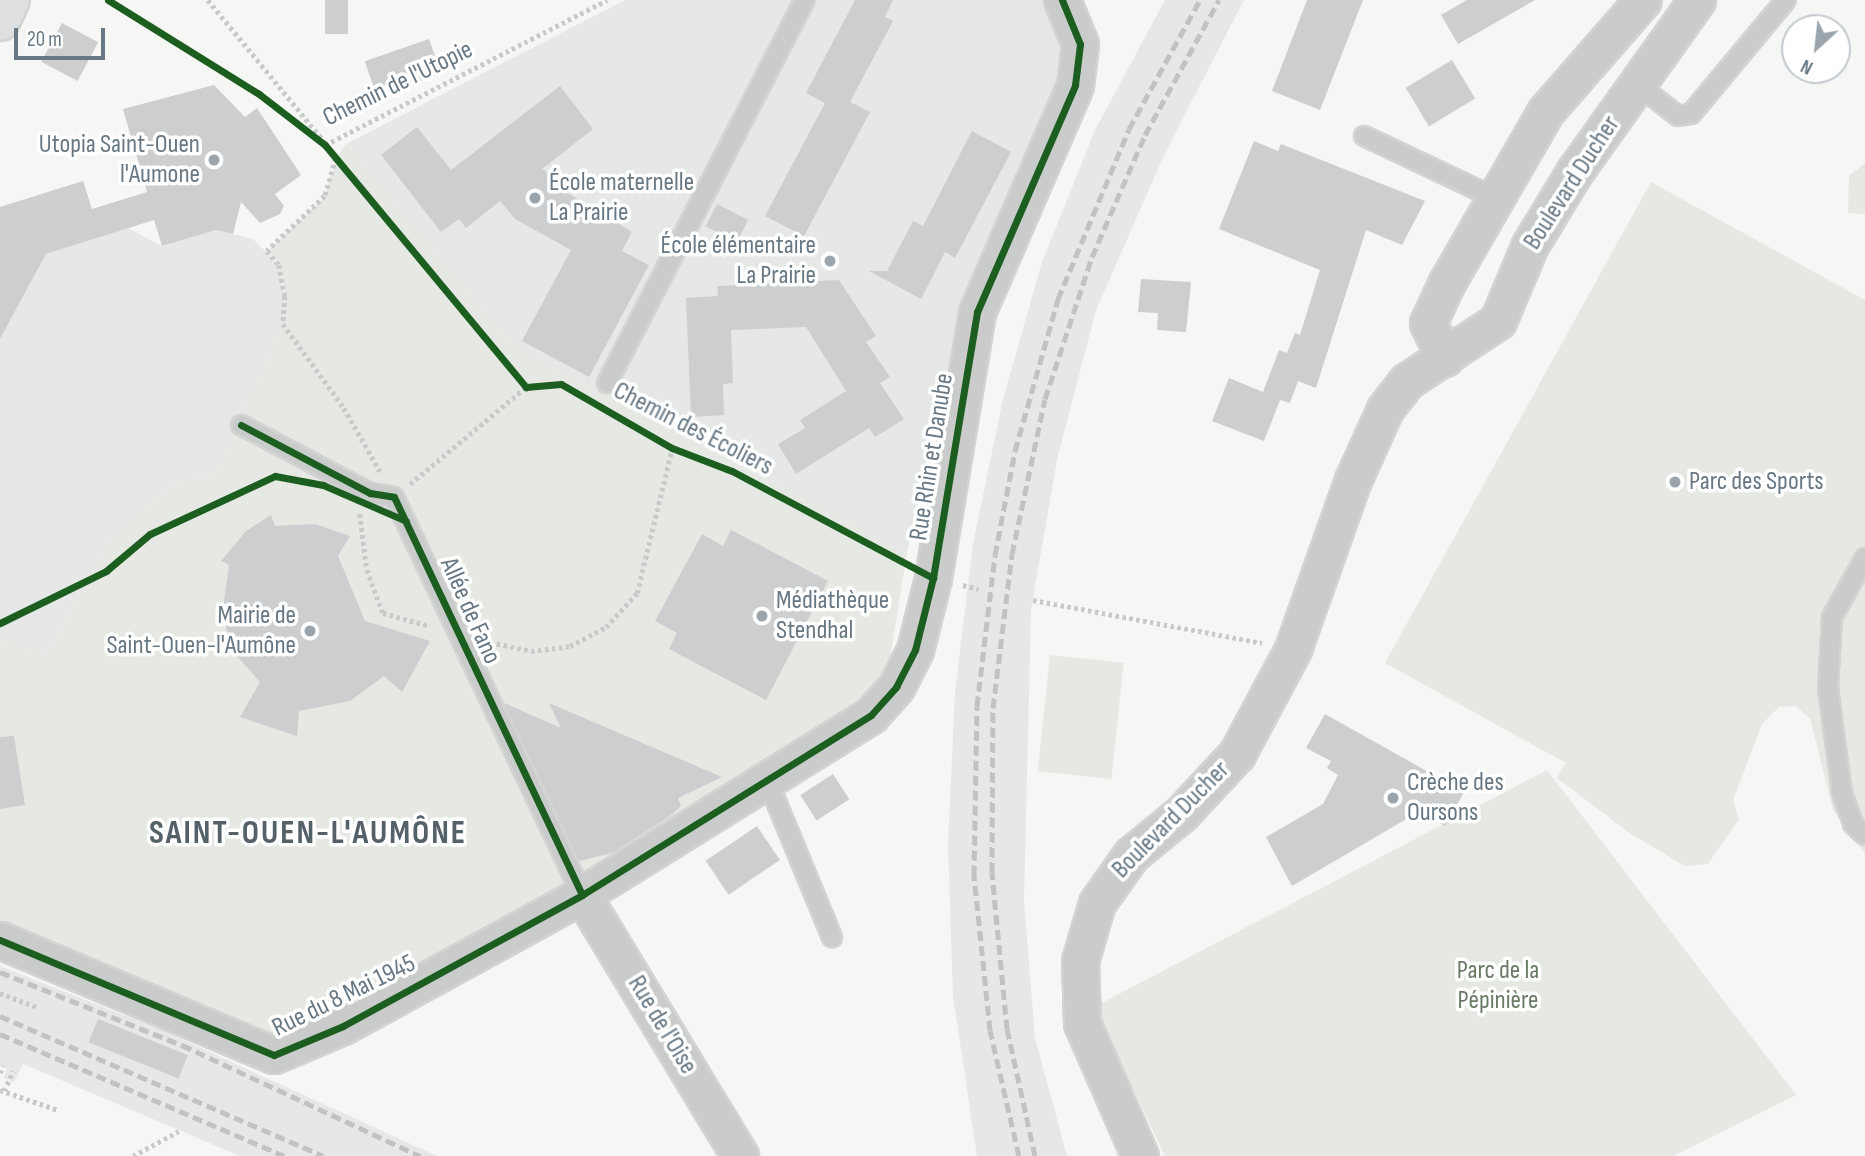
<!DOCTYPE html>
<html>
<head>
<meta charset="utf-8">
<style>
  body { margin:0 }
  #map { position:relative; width:1865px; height:1156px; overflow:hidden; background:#f6f6f5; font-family:"Sofia Sans Condensed",sans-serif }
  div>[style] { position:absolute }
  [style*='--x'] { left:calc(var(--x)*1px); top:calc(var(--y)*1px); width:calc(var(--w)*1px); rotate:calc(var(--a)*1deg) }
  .built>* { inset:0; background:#e6e7e7 }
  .green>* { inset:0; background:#e6e8e3; transform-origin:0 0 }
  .building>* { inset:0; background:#cdcecf; transform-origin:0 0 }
  .path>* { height:4.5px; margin-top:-2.25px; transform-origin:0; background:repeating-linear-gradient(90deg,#c8c9ca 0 3.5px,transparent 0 7px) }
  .roads { filter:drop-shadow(2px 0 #d3d3d3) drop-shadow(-2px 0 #d3d3d3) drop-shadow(0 2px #d3d3d3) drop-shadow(0 -2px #d3d3d3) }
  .lane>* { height:18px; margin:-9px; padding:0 9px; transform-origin:9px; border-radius:9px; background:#cacccc }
  .street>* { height:35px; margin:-17.5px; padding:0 17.5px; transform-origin:17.5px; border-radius:17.5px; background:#cacccc }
  .primary>* { height:38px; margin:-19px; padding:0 19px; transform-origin:19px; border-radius:19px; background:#dedfe0 }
  .rail>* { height:5px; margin-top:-2.5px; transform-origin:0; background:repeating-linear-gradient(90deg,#c0c2c3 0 10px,transparent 0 15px) }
  .cycleway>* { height:7px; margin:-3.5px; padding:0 3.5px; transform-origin:3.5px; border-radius:3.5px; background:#1b5e20 }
  .dots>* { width:19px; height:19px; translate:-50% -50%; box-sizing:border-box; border:4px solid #fff; border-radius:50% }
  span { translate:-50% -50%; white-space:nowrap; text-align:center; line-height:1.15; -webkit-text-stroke:7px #fff; paint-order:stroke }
  .street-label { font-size:26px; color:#677884 }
  .poi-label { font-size:26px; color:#677884 }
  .right { translate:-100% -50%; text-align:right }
  .left { translate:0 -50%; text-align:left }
  .park-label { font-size:26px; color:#6a7b65 }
  .district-label { font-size:33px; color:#546169; font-weight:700; letter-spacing:2px }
  .north { position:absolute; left:1781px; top:14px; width:70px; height:70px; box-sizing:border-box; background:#fff; border:2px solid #c2c9ce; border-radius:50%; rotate:207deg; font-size:19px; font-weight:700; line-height:28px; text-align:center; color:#677884 }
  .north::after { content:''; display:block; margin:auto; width:24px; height:32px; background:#99a4ac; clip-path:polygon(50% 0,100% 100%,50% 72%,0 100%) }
  .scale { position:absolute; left:14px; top:28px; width:91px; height:32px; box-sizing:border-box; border:4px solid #677884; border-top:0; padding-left:9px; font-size:21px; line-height:24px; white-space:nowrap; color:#677884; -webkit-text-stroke:5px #fff; paint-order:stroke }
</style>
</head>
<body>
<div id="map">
  <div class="built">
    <i style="clip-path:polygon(625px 0,1046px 0,1064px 38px,1065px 64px,965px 311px,907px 553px,514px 347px,346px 144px)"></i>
    <i style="clip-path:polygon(1165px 0,1244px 0,1165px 153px,1096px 310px,1057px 460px,1031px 610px,1024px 901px,1035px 1038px,1067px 1156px,977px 1156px,953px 996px,948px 845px,955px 692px,973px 544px,1003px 399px,1041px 265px,1095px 130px)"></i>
    <i style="clip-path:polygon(128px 228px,162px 246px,216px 230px,253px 239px,279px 265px,285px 296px,283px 324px,216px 474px,174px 484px,110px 539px,47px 655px,0 639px,0 339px,46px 254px)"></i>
    <i style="clip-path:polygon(0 966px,164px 1031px,437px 1156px,240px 1156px,23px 1064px,14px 1082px,4px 1078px,7px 1068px,0 1065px)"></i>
  </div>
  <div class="green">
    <i style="clip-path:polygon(346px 144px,514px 347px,907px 553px,889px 664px,876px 692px,451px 963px,275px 1038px,0 923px,0 639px,47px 655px,110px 539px,174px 484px,216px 474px,283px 324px,285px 296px,279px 265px,267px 251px,325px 196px,336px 158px)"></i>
    <i style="clip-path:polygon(1865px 163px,1865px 214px,1848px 213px,1849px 176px)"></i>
    <i style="clip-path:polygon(1651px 182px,1865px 300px,1865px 854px,1833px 810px,1810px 718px,1795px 706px,1779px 707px,1762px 724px,1733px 800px,1739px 819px,1708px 864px,1685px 866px,1631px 834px,1557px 778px,1566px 763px,1385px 663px)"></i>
    <i style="left:1050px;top:655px;width:74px;height:117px;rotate:6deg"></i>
    <i style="clip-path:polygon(1547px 770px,1796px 1095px,1673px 1156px,1165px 1156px,1094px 1007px)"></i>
  </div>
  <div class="building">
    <i style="left:325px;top:0;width:23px;height:34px"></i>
    <i style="clip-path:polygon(855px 0,893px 0,885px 17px,893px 21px,850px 102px,870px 112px,804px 236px,765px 216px,825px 103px,806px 93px)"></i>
    <i style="clip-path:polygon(1307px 0,1363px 0,1320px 110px,1272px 91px)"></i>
    <i style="clip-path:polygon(1467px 0,1535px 0,1458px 44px,1441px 15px)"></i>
    <i style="left:62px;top:23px;width:41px;height:44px;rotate:28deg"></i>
    <i style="left:429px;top:39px;width:37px;height:68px;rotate:71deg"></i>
    <i style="left:1452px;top:60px;width:45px;height:54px;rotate:59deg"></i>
    <i style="clip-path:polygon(214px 85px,245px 117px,257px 108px,301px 175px,275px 194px,284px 206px,280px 214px,260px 223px,241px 202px,233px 234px,216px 230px,162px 246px,154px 220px,46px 254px,0 339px,0 207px,83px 181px,92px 209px,147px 192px,123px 109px)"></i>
    <i style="clip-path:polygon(560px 86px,593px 129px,542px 169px,570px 184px,566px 192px,632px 232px,622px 251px,649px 265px,589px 377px,522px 341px,571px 250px,515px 219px,500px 201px,466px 228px,459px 219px,441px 232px,381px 155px,417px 127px,451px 170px)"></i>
    <i style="clip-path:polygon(972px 131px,1011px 152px,955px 258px,945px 252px,921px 299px,869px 271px,887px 271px,913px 221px,923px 226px)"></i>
    <i style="clip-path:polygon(1254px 141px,1278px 151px,1281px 144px,1425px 201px,1402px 245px,1366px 230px,1316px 388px,1298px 381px,1290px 403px,1280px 400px,1264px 441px,1212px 421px,1229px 378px,1263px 392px,1279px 350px,1287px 353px,1295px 333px,1300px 335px,1320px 270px,1219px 229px)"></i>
    <i style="left:717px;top:204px;width:35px;height:25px;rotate:27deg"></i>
    <i style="clip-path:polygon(1141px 279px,1191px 282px,1186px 332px,1157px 330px,1158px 313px,1138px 312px)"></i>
    <i style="clip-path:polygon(839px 280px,876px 336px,866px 342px,890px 377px,880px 383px,904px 419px,875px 437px,869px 428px,796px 474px,778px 444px,805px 428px,800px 420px,846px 391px,806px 327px,731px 330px,733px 383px,723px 384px,724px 415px,691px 417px,686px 298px,718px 296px,717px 286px)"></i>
    <i style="clip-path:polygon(271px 515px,275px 526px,315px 524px,350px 536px,338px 556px,365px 621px,430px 641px,402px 692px,384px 676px,350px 701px,299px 711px,297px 736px,240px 717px,260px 682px,235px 654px,222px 616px,229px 565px,221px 561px,246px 531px)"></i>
    <i style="clip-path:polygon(731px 530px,828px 581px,766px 700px,669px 649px,677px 633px,655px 621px,702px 534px,723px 546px)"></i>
    <i style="clip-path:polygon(504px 703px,561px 728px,549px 703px,722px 777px,678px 798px,681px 806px,669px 817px,612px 853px,579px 861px)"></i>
    <i style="clip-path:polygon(1325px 714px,1464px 792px,1445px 826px,1420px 811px,1292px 886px,1266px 837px,1323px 804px,1338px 775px,1327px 768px,1331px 761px,1306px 748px)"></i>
    <i style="clip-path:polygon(14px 736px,25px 805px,0 809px,0 737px)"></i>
    <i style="left:833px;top:774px;width:30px;height:39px;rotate:57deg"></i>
    <i style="left:757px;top:826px;width:41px;height:62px;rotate:56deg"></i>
    <i style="left:98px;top:1019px;width:97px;height:25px;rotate:22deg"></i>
  </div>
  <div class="path">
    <i style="--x:108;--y:0;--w:178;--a:31.9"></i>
    <i style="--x:259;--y:94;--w:76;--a:37.5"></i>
    <i style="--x:208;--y:0;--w:501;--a:50.59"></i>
    <i style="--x:325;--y:145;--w:317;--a:-27.2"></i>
    <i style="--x:336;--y:158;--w:40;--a:106"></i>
    <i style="--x:325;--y:196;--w:80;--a:136.5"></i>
    <i style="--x:267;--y:251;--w:18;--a:49"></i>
    <i style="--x:279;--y:265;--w:32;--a:79"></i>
    <i style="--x:285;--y:296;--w:28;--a:94"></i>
    <i style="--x:283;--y:324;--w:104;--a:54"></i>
    <i style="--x:344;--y:408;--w:73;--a:60.3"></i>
    <i style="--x:600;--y:407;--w:83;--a:29.7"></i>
    <i style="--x:672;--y:448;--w:64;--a:21"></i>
    <i style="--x:732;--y:471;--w:194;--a:28.3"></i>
    <i style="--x:410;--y:484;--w:151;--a:-39.9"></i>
    <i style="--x:526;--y:387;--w:35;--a:-5"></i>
    <i style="--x:561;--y:384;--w:33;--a:29"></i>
    <i style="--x:360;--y:514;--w:56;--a:82.9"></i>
    <i style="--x:367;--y:570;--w:46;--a:69.6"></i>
    <i style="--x:383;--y:613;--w:49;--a:15.5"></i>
    <i style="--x:963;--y:585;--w:16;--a:15"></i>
    <i style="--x:1033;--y:600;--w:233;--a:10.6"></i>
    <i style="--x:0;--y:623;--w:118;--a:-26.1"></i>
    <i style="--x:106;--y:571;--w:57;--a:-40.1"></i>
    <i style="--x:150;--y:534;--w:138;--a:-24.9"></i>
    <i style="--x:275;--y:476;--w:11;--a:10"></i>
    <i style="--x:490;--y:642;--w:42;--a:12.4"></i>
    <i style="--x:531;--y:651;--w:39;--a:-7"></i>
    <i style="--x:570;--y:646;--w:41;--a:-27.8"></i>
    <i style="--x:606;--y:627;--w:46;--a:-47.6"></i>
    <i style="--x:637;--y:593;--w:149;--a:-76.4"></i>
    <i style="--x:0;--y:993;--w:42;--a:21"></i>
    <i style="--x:0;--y:1073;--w:8;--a:-67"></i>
    <i style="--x:0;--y:1090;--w:61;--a:19"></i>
    <i style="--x:4;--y:1091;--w:22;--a:-66"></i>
    <i style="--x:133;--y:1156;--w:52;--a:-28.5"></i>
  </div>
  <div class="roads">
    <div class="lane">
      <i style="--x:1637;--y:84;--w:52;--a:38"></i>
      <i style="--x:1678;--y:116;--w:13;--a:-9"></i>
      <i style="--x:1691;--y:114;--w:148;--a:-50.2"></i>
      <i style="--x:1364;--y:136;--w:145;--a:25.3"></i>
      <i style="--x:607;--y:383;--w:431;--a:-62.7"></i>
      <i style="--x:241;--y:425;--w:146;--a:27.8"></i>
      <i style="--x:370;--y:493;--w:24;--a:9"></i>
      <i style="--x:394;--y:497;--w:440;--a:64.7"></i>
      <i style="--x:1865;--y:558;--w:68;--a:119.2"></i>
      <i style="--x:1832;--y:617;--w:71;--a:93.2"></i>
      <i style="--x:1828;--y:688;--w:106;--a:82.4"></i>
      <i style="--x:1842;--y:793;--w:33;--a:70"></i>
      <i style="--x:1853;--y:824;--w:16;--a:43"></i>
      <i style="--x:768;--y:782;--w:168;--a:67.6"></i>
    </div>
    <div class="street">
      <i style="--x:1445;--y:358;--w:39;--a:-116"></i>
      <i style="--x:1428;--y:323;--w:43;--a:-65.2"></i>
      <i style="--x:1446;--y:284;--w:200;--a:-60"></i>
      <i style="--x:1546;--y:111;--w:147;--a:-48.9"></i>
      <i style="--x:582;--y:895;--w:305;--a:58.8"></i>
      <i style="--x:0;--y:940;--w:297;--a:22.8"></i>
      <i style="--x:274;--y:1055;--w:75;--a:-22.8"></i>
      <i style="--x:343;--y:1026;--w:273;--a:-28.7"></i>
      <i style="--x:582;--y:895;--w:340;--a:-31.9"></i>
      <i style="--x:871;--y:715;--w:38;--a:-48"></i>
      <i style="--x:896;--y:687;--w:42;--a:-62.8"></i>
      <i style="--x:915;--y:650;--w:74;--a:-76"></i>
      <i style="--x:933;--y:578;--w:270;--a:-80.6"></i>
      <i style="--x:977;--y:312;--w:247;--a:-66.6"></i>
      <i style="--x:1075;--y:85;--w:41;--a:-83"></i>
      <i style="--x:1080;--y:44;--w:48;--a:-112.2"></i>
      <i style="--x:1140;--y:1156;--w:145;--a:-113.6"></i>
      <i style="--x:1082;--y:1023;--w:62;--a:-91.8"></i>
      <i style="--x:1080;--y:961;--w:60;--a:-73.7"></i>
      <i style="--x:1097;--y:903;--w:59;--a:-54.7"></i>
      <i style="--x:1131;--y:855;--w:65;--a:-39.4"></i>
      <i style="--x:1181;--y:814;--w:82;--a:-47"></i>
      <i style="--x:1237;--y:754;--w:119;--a:-61.9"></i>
      <i style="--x:1293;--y:649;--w:179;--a:-70.5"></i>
      <i style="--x:1353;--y:480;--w:78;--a:-65.7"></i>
      <i style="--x:1385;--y:409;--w:36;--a:-52"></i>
      <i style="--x:1407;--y:381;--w:109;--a:-33.4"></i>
      <i style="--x:1498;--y:321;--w:82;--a:-67.2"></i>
      <i style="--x:1530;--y:245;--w:87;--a:-58.7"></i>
      <i style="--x:1575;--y:171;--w:210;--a:-54.5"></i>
    </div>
    <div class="primary">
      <i style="--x:0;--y:21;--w:23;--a:-65"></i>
    </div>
  </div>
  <div class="rail">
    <i style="--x:0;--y:972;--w:196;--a:21.9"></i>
    <i style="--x:182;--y:1045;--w:263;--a:25"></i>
    <i style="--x:0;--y:1016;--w:352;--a:23.4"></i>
    <i style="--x:0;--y:1034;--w:309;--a:23.2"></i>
    <i style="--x:1019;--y:1156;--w:129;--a:-103"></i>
    <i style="--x:990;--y:1030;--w:156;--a:-95.9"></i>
    <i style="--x:974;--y:875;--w:169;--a:-89"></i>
    <i style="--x:977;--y:706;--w:152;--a:-83.2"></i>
    <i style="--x:995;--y:555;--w:106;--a:-79.1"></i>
    <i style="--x:1015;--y:451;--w:158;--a:-74.2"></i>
    <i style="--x:1058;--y:299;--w:184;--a:-67.3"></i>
    <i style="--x:1129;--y:129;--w:147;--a:-61.2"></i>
    <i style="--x:1035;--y:1156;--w:130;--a:-102.4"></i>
    <i style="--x:1007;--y:1029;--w:158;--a:-95.5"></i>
    <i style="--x:992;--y:872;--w:164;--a:-89.7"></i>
    <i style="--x:993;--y:708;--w:155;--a:-83"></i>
    <i style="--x:1012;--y:554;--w:158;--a:-78"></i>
    <i style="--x:1045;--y:399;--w:150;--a:-71.7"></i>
    <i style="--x:1092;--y:257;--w:133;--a:-66.5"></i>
    <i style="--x:1145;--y:135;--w:154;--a:-61.3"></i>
  </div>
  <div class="cycleway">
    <i style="--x:108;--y:0;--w:178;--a:31.9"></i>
    <i style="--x:259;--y:94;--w:83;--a:37.7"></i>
    <i style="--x:325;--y:145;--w:315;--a:50.3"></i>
    <i style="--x:526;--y:387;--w:35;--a:-5"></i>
    <i style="--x:561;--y:384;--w:128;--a:30"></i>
    <i style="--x:672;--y:448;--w:64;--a:21"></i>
    <i style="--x:732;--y:471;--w:228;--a:28"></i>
    <i style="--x:241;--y:425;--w:146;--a:27.8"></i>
    <i style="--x:370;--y:493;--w:24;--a:9"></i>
    <i style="--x:394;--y:497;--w:440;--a:64.7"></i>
    <i style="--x:0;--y:623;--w:118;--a:-26.1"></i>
    <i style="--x:106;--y:571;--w:57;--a:-40.1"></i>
    <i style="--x:150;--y:534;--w:138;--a:-24.9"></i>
    <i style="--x:275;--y:476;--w:49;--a:10.6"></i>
    <i style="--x:323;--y:485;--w:90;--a:23.4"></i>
    <i style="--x:0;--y:940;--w:297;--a:22.8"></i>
    <i style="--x:274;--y:1055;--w:75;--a:-22.8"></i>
    <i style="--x:343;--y:1026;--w:273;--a:-28.7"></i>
    <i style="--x:582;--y:895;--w:340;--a:-31.9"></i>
    <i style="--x:871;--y:715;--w:38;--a:-48"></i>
    <i style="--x:896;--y:687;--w:42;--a:-62.8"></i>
    <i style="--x:915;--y:650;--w:74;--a:-76"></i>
    <i style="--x:933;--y:578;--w:270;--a:-80.6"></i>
    <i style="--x:977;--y:312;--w:247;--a:-66.6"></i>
    <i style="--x:1075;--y:85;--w:41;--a:-83"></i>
    <i style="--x:1080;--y:44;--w:48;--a:-112.2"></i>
  </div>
  <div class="dots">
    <i style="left:214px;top:160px;background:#99a4ac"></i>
    <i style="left:535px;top:198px;background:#99a4ac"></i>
    <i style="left:830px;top:261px;background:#99a4ac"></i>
    <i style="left:1675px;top:482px;background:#99a4ac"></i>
    <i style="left:762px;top:616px;background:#99a4ac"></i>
    <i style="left:310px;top:631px;background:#99a4ac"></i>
    <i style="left:1393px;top:798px;background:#99a4ac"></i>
  </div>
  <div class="street-label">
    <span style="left:398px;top:84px;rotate:-26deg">Chemin de l'Utopie</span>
    <span style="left:1572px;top:183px;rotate:-57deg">Boulevard Ducher</span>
    <span style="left:693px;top:429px;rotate:27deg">Chemin des Écoliers</span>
    <span style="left:932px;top:457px;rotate:-81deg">Rue Rhin et Danube</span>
    <span style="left:470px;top:611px;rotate:66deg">Allée de Fano</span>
    <span style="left:1171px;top:820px;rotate:-45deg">Boulevard Ducher</span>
    <span style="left:344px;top:996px;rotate:-26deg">Rue du 8 Mai 1945</span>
    <span style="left:662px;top:1025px;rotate:59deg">Rue de l'Oise</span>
  </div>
  <div class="poi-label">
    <span class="right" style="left:200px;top:160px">Utopia Saint-Ouen<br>l'Aumone</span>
    <span class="left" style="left:549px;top:198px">École maternelle<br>La Prairie</span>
    <span class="right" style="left:816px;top:261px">École élémentaire<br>La Prairie</span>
    <span class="left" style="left:1689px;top:482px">Parc des Sports</span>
    <span class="left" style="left:776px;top:616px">Médiathèque<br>Stendhal</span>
    <span class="right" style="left:296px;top:631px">Mairie de<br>Saint-Ouen-l'Aumône</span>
    <span class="left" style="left:1407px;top:798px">Crèche des<br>Oursons</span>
  </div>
  <div class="park-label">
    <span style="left:1498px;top:986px">Parc de la<br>Pépinière</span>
  </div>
  <div class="district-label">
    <span style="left:308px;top:834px">SAINT-OUEN-L'AUMÔNE</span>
  </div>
  <div class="north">N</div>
  <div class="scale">20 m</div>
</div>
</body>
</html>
